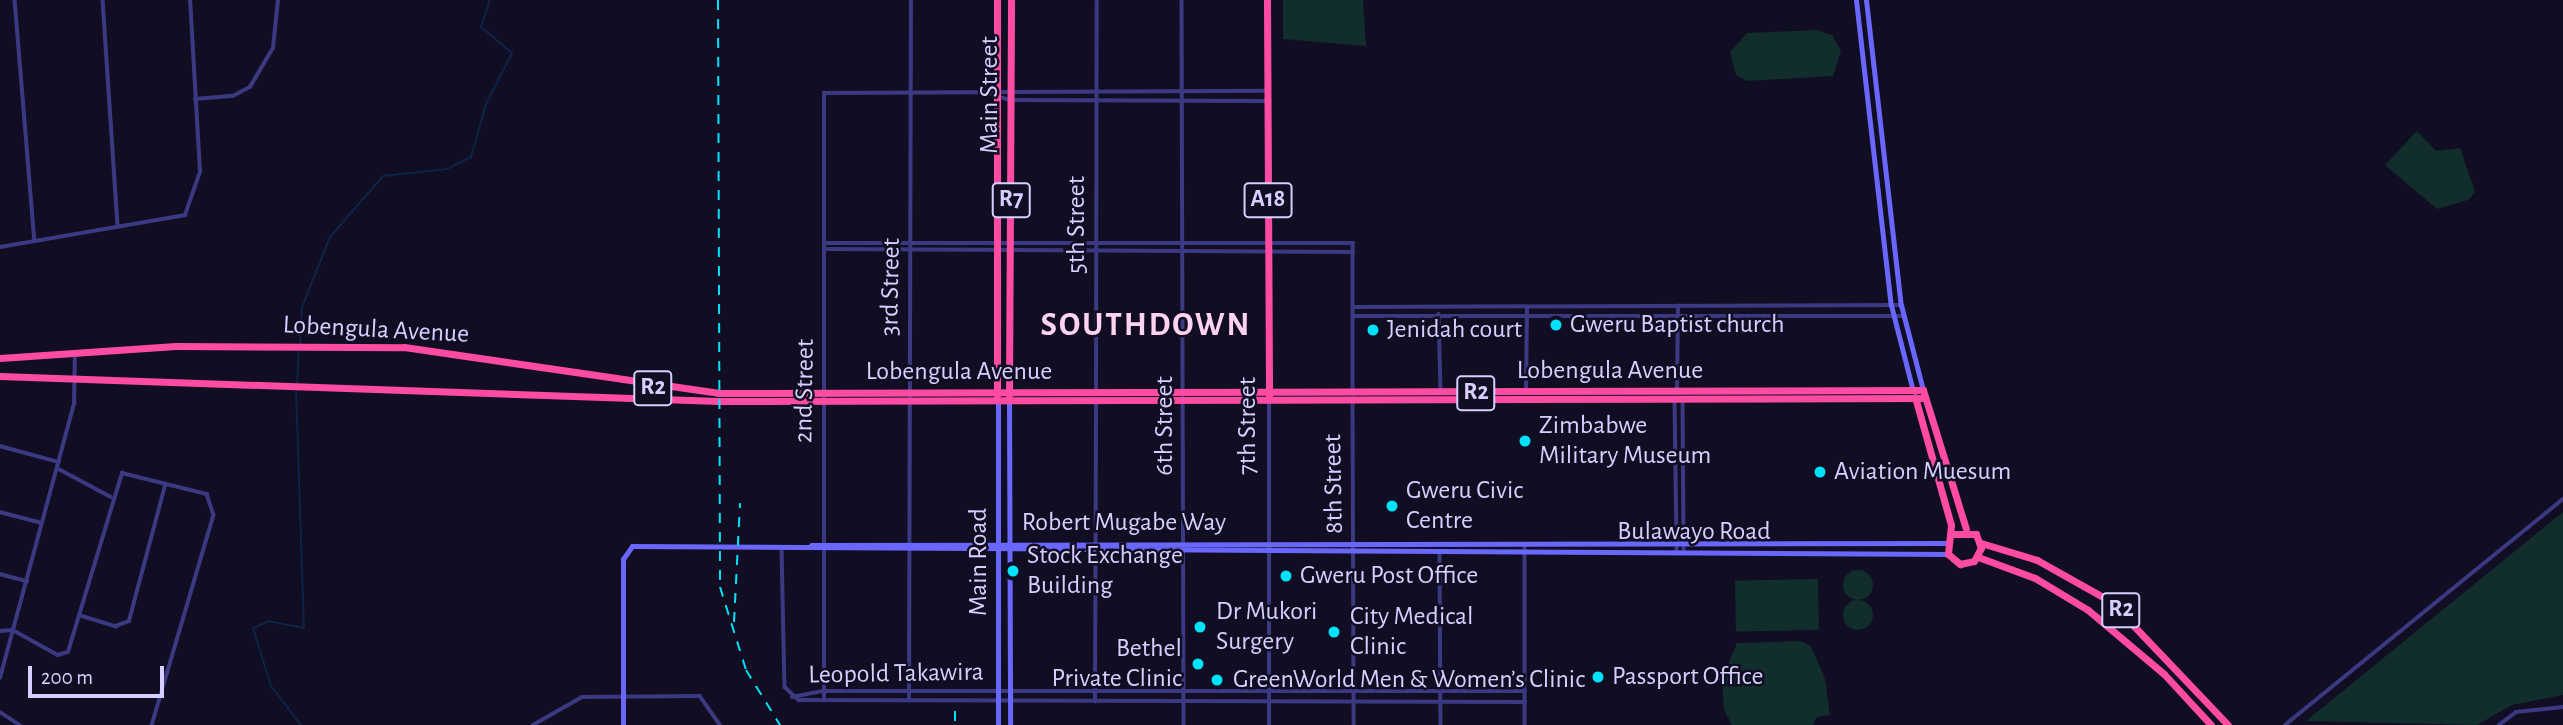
<!DOCTYPE html>
<html>
<head>
<meta charset="utf-8">
<style>
  body { margin:0 }
  #map { position:relative; width:2563px; height:725px; overflow:hidden; background:#110e23; font-family:"Alegreya Sans",sans-serif }
  div>[style] { position:absolute }
  [style*='--x'] { left:calc(var(--x)*1px); top:calc(var(--y)*1px); width:calc(var(--w)*1px); rotate:calc(var(--a)*1deg) }
  .green>* { inset:0; background:#112d2c; transform-origin:0 0 }
  .round { border-radius:50% }
  .stream>* { height:2px; margin:-1px; padding:0 1px; transform-origin:1px; border-radius:1px; background:#0d2448 }
  .street>* { height:3.5px; margin:-1.75px; padding:0 1.75px; transform-origin:1.75px; border-radius:1.75px; background:#3b3982 }
  .secondary>* { height:5px; margin:-2.5px; padding:0 2.5px; transform-origin:2.5px; border-radius:2.5px; background:#6a67ff }
  .highway>* { height:7px; margin:-3.5px; padding:0 3.5px; transform-origin:3.5px; border-radius:3.5px; background:#ff4ba2 }
  .rail>* { height:2px; margin-top:-1px; transform-origin:0; background:repeating-linear-gradient(90deg,#00e2fb 0 10px,transparent 0 19px) }
  .dots>* { width:19px; height:19px; translate:-50% -50%; box-sizing:border-box; border:4px solid #110e23; border-radius:50% }
  span { translate:-50% -50%; white-space:nowrap; text-align:center; line-height:1.15; -webkit-text-stroke:5px #110e23; paint-order:stroke }
  .shield-label span { padding:2px 5px; background:#110e23; border:2px solid; border-radius:5px; -webkit-text-stroke-width:0 }
  .shield-label { font-size:24px; color:#d5d0ff; font-weight:700 }
  .street-label { font-size:26px; color:#d5d0ff }
  .poi-label { font-size:26px; color:#d5d0ff }
  .left { translate:0 -50%; text-align:left }
  .right { translate:-100% -50%; text-align:right }
  .district-label { font-size:33px; color:#ffd2ef; font-weight:700; letter-spacing:2px }
  .scale { position:absolute; left:28px; top:666px; width:136px; height:32px; box-sizing:border-box; border:4px solid #d5d0ff; border-top:0; padding-left:9px; font-size:21px; line-height:24px; white-space:nowrap; color:#d5d0ff; -webkit-text-stroke:5px #110e23; paint-order:stroke }
</style>
</head>
<body>
<div id="map">
  <div class="green">
    <i style="clip-path:polygon(1283px 0,1363px 0,1366px 46px,1283px 39px)"></i>
    <i style="clip-path:polygon(1817px 30px,1832px 35px,1841px 51px,1833px 76px,1747px 81px,1736px 75px,1730px 52px,1747px 33px)"></i>
    <i style="clip-path:polygon(2417px 131px,2436px 151px,2460px 148px,2475px 192px,2468px 200px,2437px 209px,2385px 165px)"></i>
    <i style="clip-path:polygon(2563px 512px,2563px 695px,2512px 705px,2477px 725px,2306px 721px)"></i>
    <i class="round" style="left:1843px;top:570px;width:30px;height:30px"></i>
    <i style="left:1818px;top:579px;width:51px;height:83px;rotate:89deg"></i>
    <i class="round" style="left:1843px;top:600px;width:30px;height:30px"></i>
    <i style="clip-path:polygon(1801px 641px,1811px 646px,1825px 679px,1830px 715px,1817px 717px,1813px 725px,1732px 725px,1724px 710px,1722px 679px,1737px 643px)"></i>
  </div>
  <div class="stream">
    <i style="--x:300;--y:345;--w:38;--a:-87"></i>
    <i style="--x:302;--y:307;--w:75;--a:-68.2"></i>
    <i style="--x:330;--y:237;--w:81;--a:-49"></i>
    <i style="--x:383;--y:176;--w:64;--a:-6.2"></i>
    <i style="--x:447;--y:169;--w:27;--a:-27"></i>
    <i style="--x:471;--y:157;--w:55;--a:-74.2"></i>
    <i style="--x:486;--y:104;--w:57;--a:-63"></i>
    <i style="--x:512;--y:53;--w:40;--a:-140"></i>
    <i style="--x:481;--y:27;--w:28;--a:-72"></i>
    <i style="--x:297;--y:384;--w:33;--a:-87"></i>
    <i style="--x:296;--y:389;--w:239;--a:88.1"></i>
    <i style="--x:304;--y:628;--w:36;--a:-169"></i>
    <i style="--x:269;--y:621;--w:17;--a:156"></i>
    <i style="--x:253;--y:628;--w:61;--a:72.8"></i>
    <i style="--x:271;--y:686;--w:49;--a:52.4"></i>
  </div>
  <div class="street">
    <i style="--x:15;--y:0;--w:242;--a:85.3"></i>
    <i style="--x:103;--y:0;--w:226;--a:86.2"></i>
    <i style="--x:1182;--y:0;--w:725;--a:89.84"></i>
    <i style="--x:985;--y:92;--w:26;--a:18"></i>
    <i style="--x:1010;--y:100;--w:256;--a:0.2"></i>
    <i style="--x:195;--y:99;--w:38;--a:-5"></i>
    <i style="--x:233;--y:96;--w:19;--a:-28"></i>
    <i style="--x:250;--y:87;--w:45;--a:-59.5"></i>
    <i style="--x:273;--y:48;--w:48;--a:-84.1"></i>
    <i style="--x:826;--y:243;--w:527;--a:0"></i>
    <i style="--x:1353;--y:243;--w:147;--a:90"></i>
    <i style="--x:0;--y:247;--w:188;--a:-9.8"></i>
    <i style="--x:185;--y:215;--w:46;--a:-70.8"></i>
    <i style="--x:200;--y:172;--w:172;--a:-93.3"></i>
    <i style="--x:827;--y:249;--w:526;--a:0.33"></i>
    <i style="--x:1354;--y:307;--w:547;--a:-0.21"></i>
    <i style="--x:1439;--y:314;--w:77;--a:88.5"></i>
    <i style="--x:1354;--y:316;--w:549;--a:0"></i>
    <i style="--x:1677;--y:388;--w:82;--a:-89.3"></i>
    <i style="--x:1526;--y:390;--w:83;--a:-89.3"></i>
    <i style="--x:1096;--y:392;--w:392;--a:-89.9"></i>
    <i style="--x:1353;--y:398;--w:327;--a:89.8"></i>
    <i style="--x:1675;--y:399;--w:152;--a:89.2"></i>
    <i style="--x:1683;--y:399;--w:152;--a:89.6"></i>
    <i style="--x:0;--y:446;--w:61;--a:15.2"></i>
    <i style="--x:57;--y:468;--w:61;--a:28.2"></i>
    <i style="--x:0;--y:512;--w:43;--a:14.7"></i>
    <i style="--x:1525;--y:544;--w:181;--a:90"></i>
    <i style="--x:782;--y:547;--w:140;--a:88.8"></i>
    <i style="--x:785;--y:687;--w:19;--a:43"></i>
    <i style="--x:799;--y:700;--w:726;--a:0.16"></i>
    <i style="--x:1440;--y:552;--w:173;--a:89.7"></i>
    <i style="--x:0;--y:574;--w:28;--a:15"></i>
    <i style="--x:79;--y:615;--w:39;--a:17"></i>
    <i style="--x:116;--y:626;--w:14;--a:-21"></i>
    <i style="--x:129;--y:621;--w:140;--a:-75.1"></i>
    <i style="--x:0;--y:631;--w:13;--a:-4"></i>
    <i style="--x:13;--y:630;--w:51;--a:29.1"></i>
    <i style="--x:58;--y:655;--w:10;--a:-17"></i>
    <i style="--x:68;--y:652;--w:187;--a:-73.2"></i>
    <i style="--x:122;--y:473;--w:88;--a:13.9"></i>
    <i style="--x:207;--y:494;--w:22;--a:72"></i>
    <i style="--x:214;--y:515;--w:219;--a:106.4"></i>
    <i style="--x:0;--y:678;--w:285;--a:-74.9"></i>
    <i style="--x:74;--y:403;--w:50;--a:-88.9"></i>
    <i style="--x:792;--y:697;--w:33;--a:-11"></i>
    <i style="--x:824;--y:691;--w:701;--a:0"></i>
    <i style="--x:824;--y:701;--w:608;--a:-90"></i>
    <i style="--x:824;--y:93;--w:443;--a:-0.3"></i>
    <i style="--x:909;--y:701;--w:701;--a:-89.84"></i>
    <i style="--x:1095;--y:702;--w:303;--a:-89.8"></i>
    <i style="--x:0;--y:712;--w:24;--a:33"></i>
    <i style="--x:533;--y:725;--w:56;--a:-29.7"></i>
    <i style="--x:582;--y:697;--w:118;--a:-0.5"></i>
    <i style="--x:700;--y:696;--w:35;--a:55"></i>
    <i style="--x:1269;--y:725;--w:323;--a:-90"></i>
    <i style="--x:2285;--y:725;--w:358;--a:-39.1"></i>
    <i style="--x:2499;--y:725;--w:21;--a:-37"></i>
    <i style="--x:2516;--y:712;--w:47;--a:-6.1"></i>
  </div>
  <div class="secondary">
    <i style="--x:1856;--y:0;--w:307;--a:83.5"></i>
    <i style="--x:1891;--y:305;--w:89;--a:75.7"></i>
    <i style="--x:1866;--y:0;--w:307;--a:83.5"></i>
    <i style="--x:1901;--y:305;--w:88;--a:75.5"></i>
    <i style="--x:998;--y:399;--w:326;--a:90"></i>
    <i style="--x:1009;--y:400;--w:325;--a:89.8"></i>
    <i style="--x:811;--y:545;--w:1136;--a:-0.1"></i>
    <i style="--x:623;--y:725;--w:166;--a:-90"></i>
    <i style="--x:623;--y:559;--w:16;--a:-55"></i>
    <i style="--x:632;--y:546;--w:1316;--a:0.35"></i>
  </div>
  <div class="highway">
    <i style="--x:997;--y:0;--w:395;--a:90"></i>
    <i style="--x:1267;--y:0;--w:399;--a:89.7"></i>
    <i style="--x:0;--y:358;--w:176;--a:-3.9"></i>
    <i style="--x:176;--y:346;--w:228;--a:0.3"></i>
    <i style="--x:404;--y:347;--w:317;--a:8.3"></i>
    <i style="--x:718;--y:393;--w:1205;--a:-0.14"></i>
    <i style="--x:1923;--y:390;--w:145;--a:72.8"></i>
    <i style="--x:0;--y:376;--w:719;--a:1.99"></i>
    <i style="--x:719;--y:401;--w:1206;--a:-0.14"></i>
    <i style="--x:1009;--y:395;--w:395;--a:-89.7"></i>
    <i style="--x:1915;--y:397;--w:133;--a:74.3"></i>
    <i style="--x:1951;--y:525;--w:29;--a:96"></i>
    <i style="--x:1948;--y:554;--w:16;--a:40"></i>
    <i style="--x:1960;--y:564;--w:14;--a:-12"></i>
    <i style="--x:1974;--y:561;--w:15;--a:-62"></i>
    <i style="--x:1981;--y:548;--w:15;--a:-110"></i>
    <i style="--x:1976;--y:534;--w:24;--a:180"></i>
    <i style="--x:1981;--y:543;--w:59;--a:16.9"></i>
    <i style="--x:2037;--y:560;--w:84;--a:29.3"></i>
    <i style="--x:2110;--y:601;--w:171;--a:46.4"></i>
    <i style="--x:1978;--y:557;--w:61;--a:20.2"></i>
    <i style="--x:2035;--y:578;--w:62;--a:31.1"></i>
    <i style="--x:2088;--y:610;--w:99;--a:40.1"></i>
    <i style="--x:2164;--y:674;--w:69;--a:47.3"></i>
  </div>
  <div class="rail">
    <i style="--x:718;--y:0;--w:587;--a:89.8"></i>
    <i style="--x:720;--y:587;--w:87;--a:72.6"></i>
    <i style="--x:746;--y:670;--w:65;--a:58.3"></i>
    <i style="--x:734;--y:622;--w:119;--a:-87.1"></i>
    <i style="--x:955;--y:711;--w:14;--a:90"></i>
  </div>
  <div class="dots">
    <i style="left:1556px;top:325px;background:#00e2fb"></i>
    <i style="left:1373px;top:330px;background:#00e2fb"></i>
    <i style="left:1525px;top:441px;background:#00e2fb"></i>
    <i style="left:1820px;top:472px;background:#00e2fb"></i>
    <i style="left:1392px;top:506px;background:#00e2fb"></i>
    <i style="left:1013px;top:571px;background:#00e2fb"></i>
    <i style="left:1286px;top:576px;background:#00e2fb"></i>
    <i style="left:1200px;top:627px;background:#00e2fb"></i>
    <i style="left:1334px;top:632px;background:#00e2fb"></i>
    <i style="left:1198px;top:664px;background:#00e2fb"></i>
    <i style="left:1598px;top:677px;background:#00e2fb"></i>
    <i style="left:1217px;top:680px;background:#00e2fb"></i>
  </div>
  <div class="shield-label">
    <span style="left:1011px;top:200px">R7</span>
    <span style="left:1268px;top:200px">A18</span>
    <span style="left:653px;top:388px">R2</span>
    <span style="left:1476px;top:393px">R2</span>
    <span style="left:2121px;top:610px">R2</span>
  </div>
  <div class="street-label">
    <span style="left:990px;top:95px;rotate:-90deg">Main Street</span>
    <span style="left:1077px;top:225px;rotate:-90deg">5th Street</span>
    <span style="left:891px;top:287px;rotate:-89deg">3rd Street</span>
    <span style="left:376px;top:330px;rotate:3deg">Lobengula Avenue</span>
    <span style="left:1610px;top:371px">Lobengula Avenue</span>
    <span style="left:959px;top:372px">Lobengula Avenue</span>
    <span style="left:805px;top:391px;rotate:-89deg">2nd Street</span>
    <span style="left:1165px;top:426px;rotate:-90deg">6th Street</span>
    <span style="left:1248px;top:426px;rotate:-90deg">7th Street</span>
    <span style="left:1334px;top:484px;rotate:-91deg">8th Street</span>
    <span style="left:1124px;top:523px">Robert Mugabe Way</span>
    <span style="left:1694px;top:532px">Bulawayo Road</span>
    <span style="left:979px;top:562px;rotate:-90deg">Main Road</span>
    <span style="left:896px;top:674px;rotate:-1deg">Leopold Takawira</span>
  </div>
  <div class="poi-label">
    <span class="left" style="left:1570px;top:325px">Gweru Baptist church</span>
    <span class="left" style="left:1387px;top:330px">Jenidah court</span>
    <span class="left" style="left:1539px;top:441px">Zimbabwe<br>Military Museum</span>
    <span class="left" style="left:1834px;top:472px">Aviation Muesum</span>
    <span class="left" style="left:1406px;top:506px">Gweru Civic<br>Centre</span>
    <span class="left" style="left:1027px;top:571px">Stock Exchange<br>Building</span>
    <span class="left" style="left:1300px;top:576px">Gweru Post Office</span>
    <span class="left" style="left:1216px;top:627px">Dr Mukori<br>Surgery</span>
    <span class="left" style="left:1350px;top:632px">City Medical<br>Clinic</span>
    <span class="right" style="left:1182px;top:664px">Bethel<br>Private Clinic</span>
    <span class="left" style="left:1612px;top:677px">Passport Office</span>
    <span class="left" style="left:1233px;top:680px">GreenWorld Men &amp; Women’s Clinic</span>
  </div>
  <div class="district-label">
    <span style="left:1146px;top:326px">SOUTHDOWN</span>
  </div>
  <div class="scale">200 m</div>
</div>
</body>
</html>
